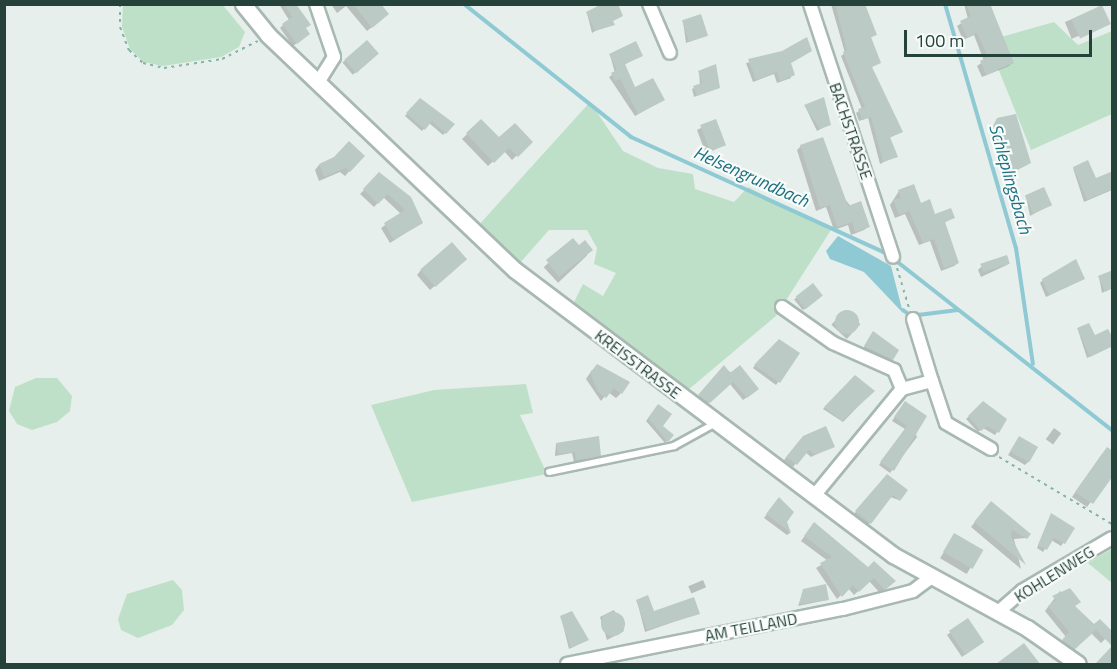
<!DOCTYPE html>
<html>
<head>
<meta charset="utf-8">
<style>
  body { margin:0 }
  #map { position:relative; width:1117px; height:669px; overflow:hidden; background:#e6efeb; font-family:"Titillium Web",sans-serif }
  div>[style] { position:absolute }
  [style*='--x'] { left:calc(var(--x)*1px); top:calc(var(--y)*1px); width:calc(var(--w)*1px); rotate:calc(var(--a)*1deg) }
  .green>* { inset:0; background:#bfe0c8 }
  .water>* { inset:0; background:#8ec9d4 }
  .shadow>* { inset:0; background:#0003; transform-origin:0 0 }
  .stream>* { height:4px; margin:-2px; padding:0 2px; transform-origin:2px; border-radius:2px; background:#8ec9d4 }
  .building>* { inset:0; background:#bbcac4; transform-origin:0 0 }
  .round { border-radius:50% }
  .path>* { height:2px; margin-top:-1px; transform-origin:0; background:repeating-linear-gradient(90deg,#86b3a5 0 3px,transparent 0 7.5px) }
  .roads { filter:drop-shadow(2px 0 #a8b8b2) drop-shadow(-2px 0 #a8b8b2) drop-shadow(0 2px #a8b8b2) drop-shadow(0 -2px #a8b8b2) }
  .service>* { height:6px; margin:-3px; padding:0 3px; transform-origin:3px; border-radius:3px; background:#fff }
  .minor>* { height:12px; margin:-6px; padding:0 6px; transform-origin:6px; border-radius:6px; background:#fff }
  .tertiary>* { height:15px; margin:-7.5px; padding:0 7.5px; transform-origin:7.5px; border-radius:7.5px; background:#fff }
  span { translate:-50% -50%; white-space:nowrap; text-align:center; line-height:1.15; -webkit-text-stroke:4.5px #f7fbf9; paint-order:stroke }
  .street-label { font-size:16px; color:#24423a }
  .water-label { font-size:18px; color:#1c6f80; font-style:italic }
  .frame { position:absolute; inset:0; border:6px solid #24423a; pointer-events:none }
  .scale { position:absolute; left:904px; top:30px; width:188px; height:27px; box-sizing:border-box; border:3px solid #24423a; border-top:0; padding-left:8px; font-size:18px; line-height:21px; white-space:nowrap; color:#24423a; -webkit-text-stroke:4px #f7fbf9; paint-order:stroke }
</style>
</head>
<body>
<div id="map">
  <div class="green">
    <i style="clip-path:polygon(222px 4px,245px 32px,239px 47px,221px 57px,163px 66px,143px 62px,130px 49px,122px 27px,123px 5px)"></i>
    <i style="clip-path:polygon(1054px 22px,1078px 45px,1112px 31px,1112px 114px,1031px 150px,987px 41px)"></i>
    <i style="clip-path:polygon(590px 102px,623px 151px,658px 168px,693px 174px,695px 189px,734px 202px,748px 187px,831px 230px,776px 316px,688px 390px,573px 304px,583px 284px,603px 296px,616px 273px,594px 264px,597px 248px,587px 230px,549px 230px,519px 264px,478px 226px)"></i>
    <i style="clip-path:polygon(36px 378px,57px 378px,72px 396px,70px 411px,57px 422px,32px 430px,17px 424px,9px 411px,15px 387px)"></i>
    <i style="clip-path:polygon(526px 384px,533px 413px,520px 415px,547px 474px,412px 502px,371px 405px,434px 390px)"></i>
    <i style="clip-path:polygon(1112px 549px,1112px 583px,1088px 563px)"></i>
    <i style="clip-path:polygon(173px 580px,182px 590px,184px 610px,172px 625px,138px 638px,121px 630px,118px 619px,127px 594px)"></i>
  </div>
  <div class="water">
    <i style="clip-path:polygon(838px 236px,891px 266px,903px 313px,864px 272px,830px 259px,826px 251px)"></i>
  </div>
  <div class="shadow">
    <i style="clip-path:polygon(279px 4px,295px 4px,304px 28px,305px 37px,293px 46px,280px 28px,289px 20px)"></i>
    <i style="clip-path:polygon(331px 4px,380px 4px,382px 19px,367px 31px,346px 6px,337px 13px)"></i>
    <i style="clip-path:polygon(831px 4px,859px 4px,875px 35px,870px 38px,879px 63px,870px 68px,902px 132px,889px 138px,896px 156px,880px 164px,868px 118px,859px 121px,856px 113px,862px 109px,841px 56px,845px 53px)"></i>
    <i style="clip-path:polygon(964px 4px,990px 4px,1012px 63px,1009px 66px,982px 77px,977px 66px,984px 61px,974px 35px,963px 40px,957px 26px,968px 19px)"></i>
    <i style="left:1102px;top:7px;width:18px;height:40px;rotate:68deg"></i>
    <i style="clip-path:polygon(587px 13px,621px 16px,592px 33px)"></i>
    <i style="clip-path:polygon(683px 21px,706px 35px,686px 43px)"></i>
    <i style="left:367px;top:42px;width:16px;height:32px;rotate:50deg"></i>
    <i style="clip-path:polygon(811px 51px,789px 64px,791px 78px,777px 83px,774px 74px,753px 82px,746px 63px)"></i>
    <i style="clip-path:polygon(610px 55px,641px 55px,624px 65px,634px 89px,663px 100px,635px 116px,609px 77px,615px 73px)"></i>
    <i style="clip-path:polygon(699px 72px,718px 87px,694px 97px,692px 89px,700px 85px)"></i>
    <i style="clip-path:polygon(420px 100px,453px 124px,443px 135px,429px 123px,422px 131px,405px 116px)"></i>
    <i style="clip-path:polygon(805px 106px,830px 124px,817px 131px)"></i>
    <i style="clip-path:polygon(481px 121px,499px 140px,531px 142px,512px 160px,504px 151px,488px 166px,462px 139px)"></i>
    <i style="clip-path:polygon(715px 121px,724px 145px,706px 154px,697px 130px)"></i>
    <i style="clip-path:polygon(995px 122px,1030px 163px,1027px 165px,1013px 172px,995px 145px)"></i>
    <i style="clip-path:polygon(801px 146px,868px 227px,864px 230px,851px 235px,848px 225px,834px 230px,826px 207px,816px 211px,797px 150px)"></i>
    <i style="clip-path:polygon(363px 156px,345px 176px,340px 172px,319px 181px,315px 170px,319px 165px)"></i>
    <i style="clip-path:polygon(1073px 168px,1095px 180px,1112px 172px,1112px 190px,1084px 202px)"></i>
    <i style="clip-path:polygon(379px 175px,410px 198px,421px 223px,390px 243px,381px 228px,401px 214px,383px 197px,374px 207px,360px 194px)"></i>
    <i style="clip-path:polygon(899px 191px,934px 216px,953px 217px,944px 223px,958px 263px,954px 266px,941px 271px,930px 241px,919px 245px,905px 214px,895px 218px,890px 205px)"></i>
    <i style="clip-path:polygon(1026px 197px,1050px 205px,1030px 216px)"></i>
    <i style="left:573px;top:240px;width:21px;height:40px;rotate:47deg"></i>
    <i style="clip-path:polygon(460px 264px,430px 290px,417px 275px,421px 270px)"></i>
    <i style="clip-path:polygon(1009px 264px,981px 277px,978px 270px,981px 267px)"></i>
    <i style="clip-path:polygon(1099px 277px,1112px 287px,1102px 293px)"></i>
    <i style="clip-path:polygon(1084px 279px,1046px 297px,1040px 283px,1043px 280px)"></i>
    <i style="left:812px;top:285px;width:14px;height:23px;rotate:51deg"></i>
    <i style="left:845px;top:310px;width:21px;height:20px;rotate:43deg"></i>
    <i style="clip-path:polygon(1078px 330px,1094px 337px,1112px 346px,1087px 358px)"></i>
    <i style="clip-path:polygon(871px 335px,892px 359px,890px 361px,863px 349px)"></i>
    <i style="clip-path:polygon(798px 354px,776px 385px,753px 368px,760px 359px)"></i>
    <i style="clip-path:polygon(724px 367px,754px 392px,743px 400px,730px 384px,706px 405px,697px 398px)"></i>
    <i style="clip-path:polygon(592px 370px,621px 393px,616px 398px,608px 392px,601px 401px,586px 379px)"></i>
    <i style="clip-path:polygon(855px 377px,873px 391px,843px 422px,823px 409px)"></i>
    <i style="clip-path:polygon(984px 403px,1005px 420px,995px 435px,983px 428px,978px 432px,966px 419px)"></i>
    <i style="clip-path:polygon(903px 405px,917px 437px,890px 473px,879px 465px,905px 429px,892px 421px)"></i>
    <i style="clip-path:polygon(656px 408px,661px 426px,672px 435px,665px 443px,646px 421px)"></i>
    <i style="left:1054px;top:428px;width:9px;height:14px;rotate:36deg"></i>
    <i style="clip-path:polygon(800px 441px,833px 446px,811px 457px,805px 452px,793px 467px,784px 460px)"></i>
    <i style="clip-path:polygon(1017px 441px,1028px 462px,1025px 465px,1008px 455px)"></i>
    <i style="clip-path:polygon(556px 444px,600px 455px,574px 462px,572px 453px,555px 456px)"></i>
    <i style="clip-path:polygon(1102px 454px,1112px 473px,1087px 507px,1072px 497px)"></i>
    <i style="clip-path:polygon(887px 476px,899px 500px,890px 497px,868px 525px,854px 514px)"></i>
    <i style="clip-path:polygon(776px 502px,790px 533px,787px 535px,764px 518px)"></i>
    <i style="clip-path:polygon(987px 507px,1026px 538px,1014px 539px,1021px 569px,971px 527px)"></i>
    <i style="clip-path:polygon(1051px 515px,1073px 528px,1061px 546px,1051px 540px,1043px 552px,1037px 548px)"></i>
    <i style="clip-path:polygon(811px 528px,890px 585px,880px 593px,869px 581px,854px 595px,848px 588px,837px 599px,816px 568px,828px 561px,801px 541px)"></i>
    <i style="left:954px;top:535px;width:31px;height:27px;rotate:31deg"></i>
    <i style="left:703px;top:580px;width:8px;height:16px;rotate:67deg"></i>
    <i style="clip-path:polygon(804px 590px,827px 600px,798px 606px)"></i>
    <i style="clip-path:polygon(1060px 591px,1094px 627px,1111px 633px,1101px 643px,1091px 633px,1069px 652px,1060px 644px,1066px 637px,1045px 611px)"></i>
    <i style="clip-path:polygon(637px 601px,653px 613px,699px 613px,645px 632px)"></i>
    <i style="clip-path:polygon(614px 610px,624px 631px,607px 640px,600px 617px)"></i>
    <i style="clip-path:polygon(561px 617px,582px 628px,587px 640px,569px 649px)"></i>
    <i style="clip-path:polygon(968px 620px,979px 644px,962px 657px,947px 635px)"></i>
    <i style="clip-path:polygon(1024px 645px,1035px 664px,998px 664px)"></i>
  </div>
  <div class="stream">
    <i style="--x:464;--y:4;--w:213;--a:38.5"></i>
    <i style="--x:631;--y:137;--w:280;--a:24.5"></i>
    <i style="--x:886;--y:253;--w:287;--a:38.1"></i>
    <i style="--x:945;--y:4;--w:254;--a:73.8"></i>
    <i style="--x:1016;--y:248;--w:117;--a:81.7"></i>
    <i style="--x:903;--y:310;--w:5;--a:37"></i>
    <i style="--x:918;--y:315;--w:40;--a:-7.1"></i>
  </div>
  <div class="building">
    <i style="clip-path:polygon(284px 4px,296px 4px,311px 25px,306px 28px,310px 34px,297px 44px,282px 24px,292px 17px)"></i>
    <i style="clip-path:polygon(353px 4px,381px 4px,389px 14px,372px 28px)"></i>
    <i style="clip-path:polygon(602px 4px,618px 4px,623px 16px,613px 21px,615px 25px,595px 31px,586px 12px)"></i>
    <i style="clip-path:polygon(835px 4px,865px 4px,877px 35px,871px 37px,881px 63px,872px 67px,903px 132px,890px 137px,898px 157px,883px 162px,871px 117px,862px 120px,858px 109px,865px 107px,843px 52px,847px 50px)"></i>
    <i style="clip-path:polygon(966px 4px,990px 4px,1014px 63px,986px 75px,980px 61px,988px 57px,977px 33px,967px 37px,960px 21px,971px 16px)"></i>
    <i style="left:1102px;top:5px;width:21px;height:34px;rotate:65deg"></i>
    <i style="left:701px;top:14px;width:23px;height:20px;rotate:72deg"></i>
    <i style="clip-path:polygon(807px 37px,812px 51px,791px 63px,795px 75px,780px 81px,777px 72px,756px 80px,748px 59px,782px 51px)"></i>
    <i style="left:367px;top:40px;width:18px;height:30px;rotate:49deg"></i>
    <i style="clip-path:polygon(636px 41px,643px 56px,625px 64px,635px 87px,653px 78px,665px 100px,638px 114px,620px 79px,615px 81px,611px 73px,617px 70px,609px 54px)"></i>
    <i style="clip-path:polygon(716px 64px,720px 88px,697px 96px,693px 86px,702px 83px,698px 71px)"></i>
    <i style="clip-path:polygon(824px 97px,831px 125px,820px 129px,804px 105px)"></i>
    <i style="clip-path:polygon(420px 98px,455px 124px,446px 134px,432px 121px,425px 130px,406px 113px)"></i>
    <i style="clip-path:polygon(1016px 114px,1031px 163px,1015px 170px,997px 142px,993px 126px,997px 118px)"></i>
    <i style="clip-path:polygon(481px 119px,499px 137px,515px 123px,533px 142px,518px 157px,509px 148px,494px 163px,466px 133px)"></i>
    <i style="left:716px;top:119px;width:28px;height:17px;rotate:69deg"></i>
    <i style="clip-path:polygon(823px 137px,848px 206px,861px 201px,870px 227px,855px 232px,852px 222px,837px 227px,830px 205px,820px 208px,800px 145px)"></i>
    <i style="clip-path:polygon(349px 141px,365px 156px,350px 172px,346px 168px,324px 177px,319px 164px,334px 157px)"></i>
    <i style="clip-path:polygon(1088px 160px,1096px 178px,1113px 171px,1113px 189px,1087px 200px,1073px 167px)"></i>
    <i style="clip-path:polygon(379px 172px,411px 197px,423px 223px,394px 240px,384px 223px,405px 210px,388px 194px,378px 204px,363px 189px)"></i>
    <i style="clip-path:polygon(914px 184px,921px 203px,930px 199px,935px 214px,951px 208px,955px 218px,945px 222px,959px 263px,944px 268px,934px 239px,923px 243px,909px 211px,899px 215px,893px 200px,901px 198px,898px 190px)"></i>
    <i style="left:1044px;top:187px;width:20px;height:21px;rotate:66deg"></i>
    <i style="clip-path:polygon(573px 238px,579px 245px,585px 240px,593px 250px,559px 277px,546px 260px)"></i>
    <i style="left:452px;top:242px;width:23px;height:42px;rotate:49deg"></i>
    <i style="left:1007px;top:255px;width:9px;height:28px;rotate:72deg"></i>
    <i style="clip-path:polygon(1076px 259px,1085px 279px,1049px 295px,1042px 279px)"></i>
    <i style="clip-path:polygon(1113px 270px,1113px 288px,1105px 292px,1098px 276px)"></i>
    <i style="left:813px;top:283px;width:16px;height:22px;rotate:52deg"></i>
    <i class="round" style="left:835px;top:310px;width:24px;height:24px"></i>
    <i style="clip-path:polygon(1089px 323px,1095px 335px,1108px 329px,1113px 338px,1113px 346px,1090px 357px,1077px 328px)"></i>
    <i style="clip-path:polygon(873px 331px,899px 350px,893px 360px,864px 346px)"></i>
    <i style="clip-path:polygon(779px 339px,800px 353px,780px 383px,754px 365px)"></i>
    <i style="clip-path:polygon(597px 364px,630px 382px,622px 394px,614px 388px,606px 398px,598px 392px,590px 373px)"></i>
    <i style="clip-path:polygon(724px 365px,730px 373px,740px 365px,759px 389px,747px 398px,733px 382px,710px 403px,698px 395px)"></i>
    <i style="clip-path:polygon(855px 375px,875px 391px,842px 421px,824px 407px)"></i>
    <i style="clip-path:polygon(905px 401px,927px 416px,894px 471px,880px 462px,907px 426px,894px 417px)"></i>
    <i style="clip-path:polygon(983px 401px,1007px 419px,999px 433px,987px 426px,981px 431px,968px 416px)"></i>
    <i style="clip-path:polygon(658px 404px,672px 414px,663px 426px,674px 435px,668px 442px,648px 418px)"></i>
    <i style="clip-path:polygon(826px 426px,835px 447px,815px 455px,809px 450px,797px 465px,786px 457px,803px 436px)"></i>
    <i style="clip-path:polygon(599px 436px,601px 456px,576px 460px,575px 452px,558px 454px,556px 443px)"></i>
    <i style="left:1019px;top:436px;width:22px;height:18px;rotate:30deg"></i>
    <i style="clip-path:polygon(1107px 447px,1113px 451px,1113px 476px,1093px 504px,1075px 492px)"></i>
    <i style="clip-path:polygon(887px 474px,908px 490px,900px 501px,893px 495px,871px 524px,855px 511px)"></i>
    <i style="clip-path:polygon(779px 497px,794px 512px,787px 522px,791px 533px,766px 514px)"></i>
    <i style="clip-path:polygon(991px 501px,1031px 534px,1027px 539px,1012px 530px,1011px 537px,1026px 565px,974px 522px)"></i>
    <i style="clip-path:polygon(1051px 513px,1075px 528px,1065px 544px,1054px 538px,1047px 550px,1038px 545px)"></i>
    <i style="clip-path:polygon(814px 522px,868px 567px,874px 561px,896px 581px,885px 590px,874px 578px,859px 592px,853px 585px,842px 597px,820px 563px,832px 557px,804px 536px)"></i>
    <i style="left:954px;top:533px;width:34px;height:22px;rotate:30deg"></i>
    <i style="clip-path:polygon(826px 584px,829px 600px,799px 604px,803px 589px)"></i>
    <i style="clip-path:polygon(1070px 588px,1081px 602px,1075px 606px,1094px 624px,1100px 619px,1113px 632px,1113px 664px,1095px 664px,1112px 646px,1096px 630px,1074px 650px,1062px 640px,1069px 632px,1048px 606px,1056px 600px,1052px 596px)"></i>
    <i style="clip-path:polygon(648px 595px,654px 611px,694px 597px,700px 614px,647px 630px,636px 600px)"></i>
    <i style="clip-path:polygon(572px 611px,589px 640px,571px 648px,560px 616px)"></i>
    <i class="round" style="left:601px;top:612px;width:24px;height:24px"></i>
    <i style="left:968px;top:618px;width:29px;height:23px;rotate:56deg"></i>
    <i style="clip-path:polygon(1024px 643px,1040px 664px,996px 664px)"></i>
  </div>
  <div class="path">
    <i style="--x:120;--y:4;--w:23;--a:90"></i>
    <i style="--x:120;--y:27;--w:25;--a:69"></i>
    <i style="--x:129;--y:50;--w:19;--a:43"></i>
    <i style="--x:143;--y:63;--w:22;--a:13"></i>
    <i style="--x:164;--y:68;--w:59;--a:-8.8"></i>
    <i style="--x:222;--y:59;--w:40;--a:-26.6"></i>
    <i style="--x:897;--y:268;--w:42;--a:73.3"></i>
    <i style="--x:999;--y:457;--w:131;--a:30.7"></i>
  </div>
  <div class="roads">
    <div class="service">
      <i style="--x:549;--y:472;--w:128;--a:-11.7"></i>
      <i style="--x:674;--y:446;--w:48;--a:-28.7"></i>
    </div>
    <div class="minor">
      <i style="--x:316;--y:4;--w:56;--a:71.2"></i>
      <i style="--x:334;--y:57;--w:31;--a:122"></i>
      <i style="--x:649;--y:4;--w:53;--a:66.8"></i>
      <i style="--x:810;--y:4;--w:266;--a:71.8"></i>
      <i style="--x:782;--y:307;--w:62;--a:35.2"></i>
      <i style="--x:833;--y:343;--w:67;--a:23.9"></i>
      <i style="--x:894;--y:370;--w:21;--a:67"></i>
      <i style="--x:913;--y:319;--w:65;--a:73"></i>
      <i style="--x:814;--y:496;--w:139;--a:-50.6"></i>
      <i style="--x:902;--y:389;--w:31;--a:-15"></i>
      <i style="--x:932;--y:381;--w:44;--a:71.6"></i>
      <i style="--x:946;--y:423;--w:52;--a:30"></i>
      <i style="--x:998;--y:612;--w:32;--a:-41"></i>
      <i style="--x:1022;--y:591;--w:104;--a:-30.5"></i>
      <i style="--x:567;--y:664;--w:281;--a:-11.3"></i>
      <i style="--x:843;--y:609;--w:72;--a:-14.4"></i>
      <i style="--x:913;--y:591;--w:21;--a:-37"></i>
    </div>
    <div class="tertiary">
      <i style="--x:243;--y:4;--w:40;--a:51"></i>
      <i style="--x:268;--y:35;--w:341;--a:43.6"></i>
      <i style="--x:515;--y:270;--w:473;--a:37"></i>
      <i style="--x:893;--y:555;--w:153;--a:28.6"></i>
      <i style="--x:1027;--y:628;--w:62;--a:35.2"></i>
    </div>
  </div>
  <div class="street-label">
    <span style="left:851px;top:131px;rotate:71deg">BACHSTRASSE</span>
    <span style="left:638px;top:364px;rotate:37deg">KREISSTRASSE</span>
    <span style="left:1054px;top:574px;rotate:-32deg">KOHLENWEG</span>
    <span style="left:751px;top:627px;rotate:-11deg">AM TEILLAND</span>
  </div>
  <div class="water-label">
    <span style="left:751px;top:177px;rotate:24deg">Helsengrundbach</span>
    <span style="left:1010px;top:179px;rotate:74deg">Schleplingsbach</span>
  </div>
  <div class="frame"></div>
  <div class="scale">100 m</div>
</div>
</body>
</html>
